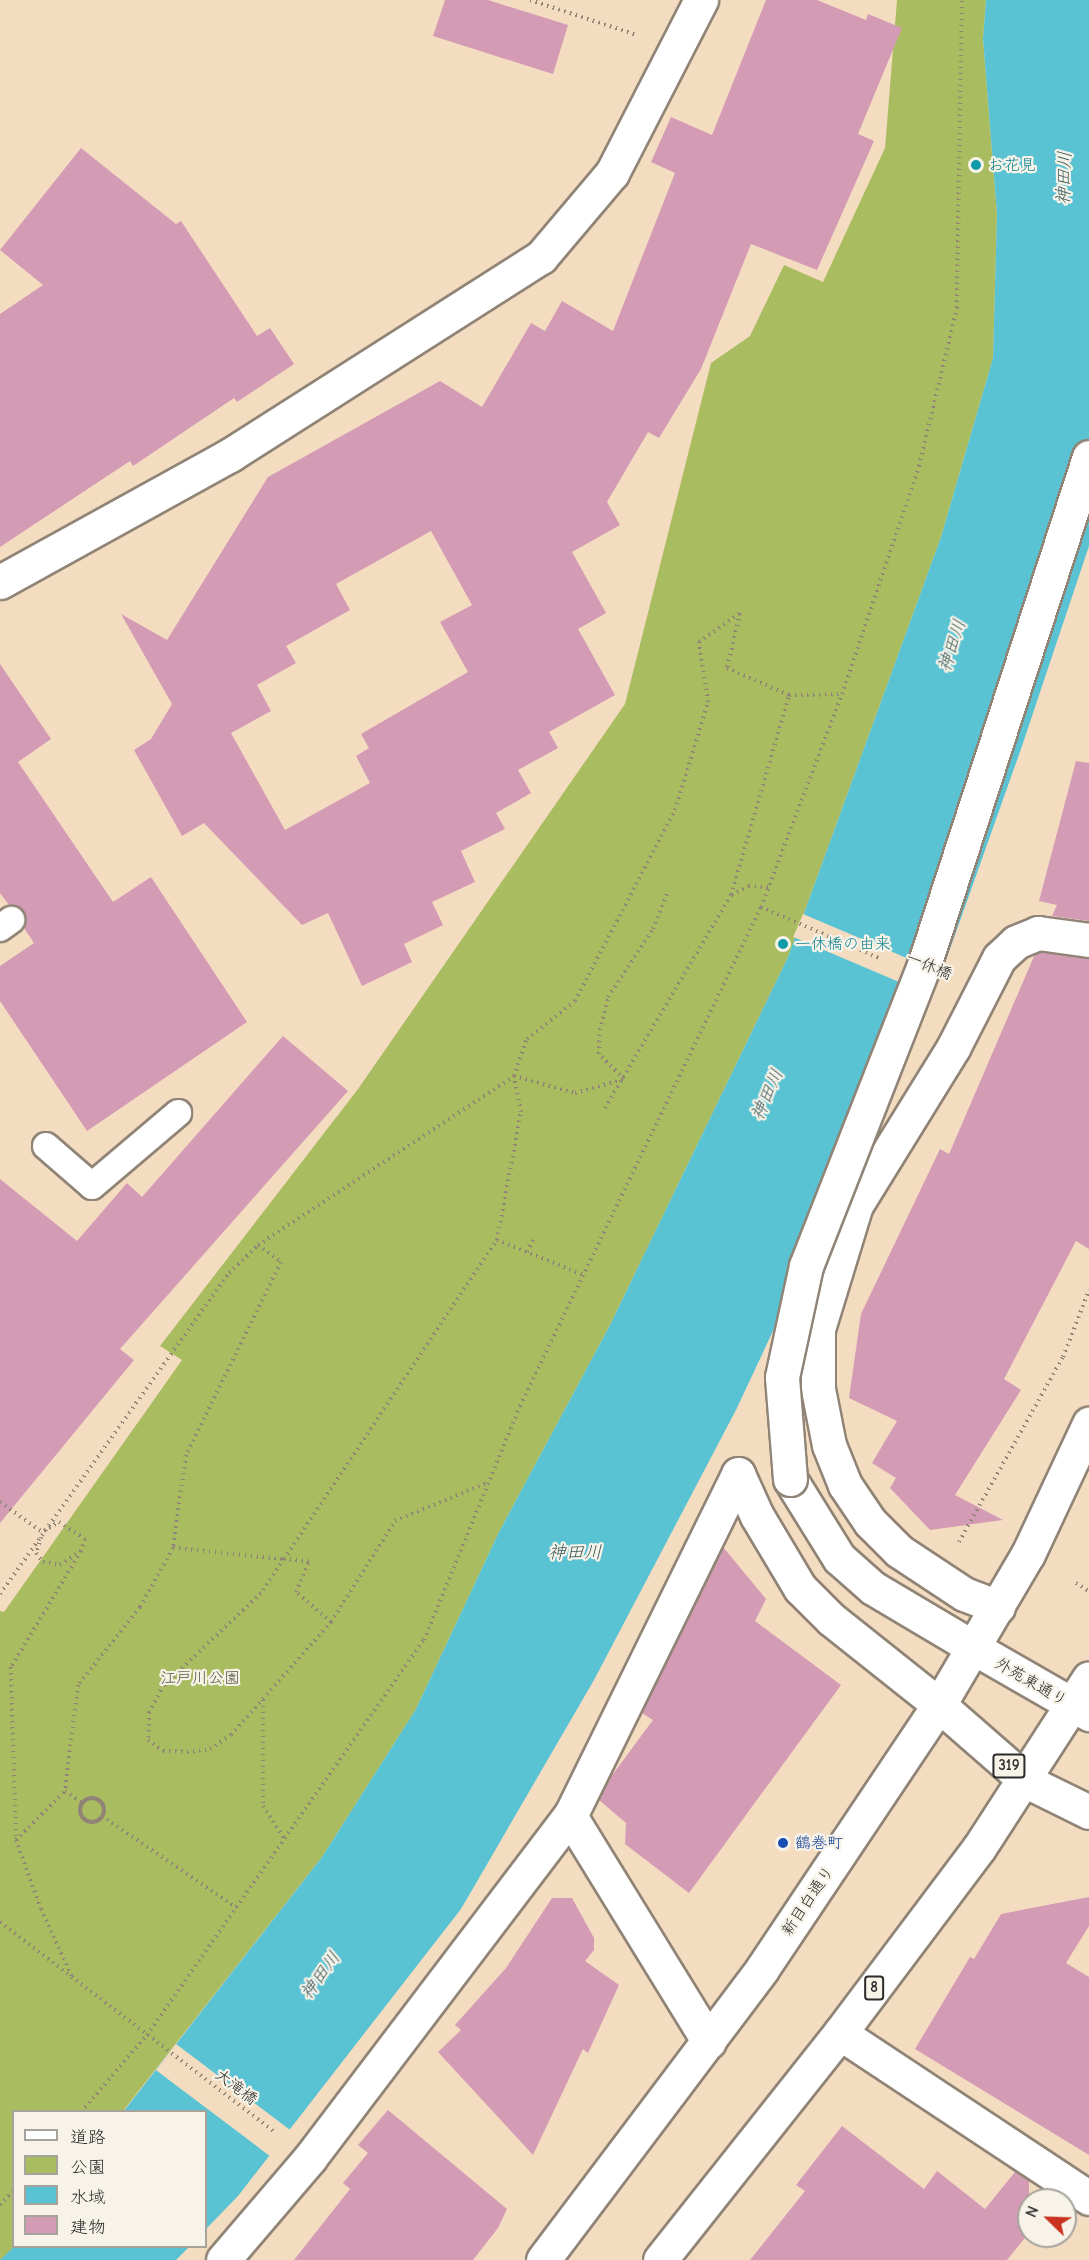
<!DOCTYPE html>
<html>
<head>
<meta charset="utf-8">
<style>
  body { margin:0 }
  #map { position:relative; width:1089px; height:2260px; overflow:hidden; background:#f4dcc1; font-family:"Comic Neue","Klee One",sans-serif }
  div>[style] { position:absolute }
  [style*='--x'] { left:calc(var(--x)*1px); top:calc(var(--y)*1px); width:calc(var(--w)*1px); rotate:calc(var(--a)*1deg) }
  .green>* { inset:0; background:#aabc60 }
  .water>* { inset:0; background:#59c3d4 }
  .pier>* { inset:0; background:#f4dcc1; transform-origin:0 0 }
  .building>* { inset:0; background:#d49bb5 }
  .path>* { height:4px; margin-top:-2px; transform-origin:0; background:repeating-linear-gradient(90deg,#908476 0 1.5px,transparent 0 6px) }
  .path>.ring { margin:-2px; padding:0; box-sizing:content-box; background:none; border:4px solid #908476; border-radius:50% }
  .roads { filter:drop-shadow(2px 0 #908476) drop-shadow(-2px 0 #908476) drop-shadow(0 2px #908476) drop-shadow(0 -2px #908476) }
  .service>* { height:26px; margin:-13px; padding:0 13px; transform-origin:13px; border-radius:13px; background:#fff }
  .minor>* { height:33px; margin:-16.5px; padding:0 16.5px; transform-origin:16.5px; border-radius:16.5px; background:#fff }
  .primary>* { height:33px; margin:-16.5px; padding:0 16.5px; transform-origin:16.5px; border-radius:16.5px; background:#fff }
  .motorway>* { height:33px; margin:-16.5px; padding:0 16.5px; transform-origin:16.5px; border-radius:16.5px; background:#fff }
  .bridges { filter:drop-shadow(2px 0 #908476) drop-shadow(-2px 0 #908476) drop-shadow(0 2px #908476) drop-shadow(0 -2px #908476) }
  .motorway-bridge>* { height:33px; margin:-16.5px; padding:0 16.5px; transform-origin:16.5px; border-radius:16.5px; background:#fff }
  .dots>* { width:16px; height:16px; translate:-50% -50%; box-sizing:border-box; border:3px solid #f7f3e8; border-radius:50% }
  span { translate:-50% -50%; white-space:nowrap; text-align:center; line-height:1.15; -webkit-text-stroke:4.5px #f7f3e8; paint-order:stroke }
  .shield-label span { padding:2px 4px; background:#f7f3e8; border:2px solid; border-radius:4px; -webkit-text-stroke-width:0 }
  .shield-label { font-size:15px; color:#2b2b2b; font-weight:700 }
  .culture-label { font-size:16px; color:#0d838f }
  .left { translate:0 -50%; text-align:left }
  .street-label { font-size:16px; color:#2b2b2b }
  .park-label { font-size:16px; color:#51563b }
  .transit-label { font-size:16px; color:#164399 }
  .water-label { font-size:18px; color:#39595e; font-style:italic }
  .legend { position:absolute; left:12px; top:2110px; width:195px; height:138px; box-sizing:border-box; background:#f7f3e8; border:2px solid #a5a39c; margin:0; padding:8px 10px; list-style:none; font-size:18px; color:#2b2b2b }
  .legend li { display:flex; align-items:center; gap:12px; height:30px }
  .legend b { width:30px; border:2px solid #a5a39c }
  .north { position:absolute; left:1017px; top:2188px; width:60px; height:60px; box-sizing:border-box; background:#f7f3e8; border:2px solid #a5a39c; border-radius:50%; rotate:293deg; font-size:16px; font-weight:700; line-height:24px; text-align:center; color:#2b2b2b }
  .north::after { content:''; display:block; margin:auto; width:21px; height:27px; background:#c8321e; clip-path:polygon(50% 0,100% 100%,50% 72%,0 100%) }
</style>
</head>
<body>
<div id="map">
  <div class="green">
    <i style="clip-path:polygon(897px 0,986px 0,983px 39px,997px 214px,993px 358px,941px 537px,788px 957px,610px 1325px,498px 1534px,416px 1709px,322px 1857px,123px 2111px,14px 2112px,15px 2247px,0 2260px,0 1611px,4px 1612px,182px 1360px,160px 1346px,358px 1089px,625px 704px,711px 363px,750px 336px,784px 265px,823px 282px,885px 148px)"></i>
  </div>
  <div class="water">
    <i style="clip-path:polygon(986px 0,1089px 0,1089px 546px,1022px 746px,944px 966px,736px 1410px,594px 1680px,461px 1909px,238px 2196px,206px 2229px,206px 2112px,123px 2112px,322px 1857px,416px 1709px,498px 1534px,610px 1325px,788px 957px,941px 537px,993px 358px,997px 214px,983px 39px)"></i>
    <i style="clip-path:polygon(15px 2246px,189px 2246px,189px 2247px,176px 2260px,0 2260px)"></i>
  </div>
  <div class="pier">
    <i style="left:803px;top:914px;width:149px;height:25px;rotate:23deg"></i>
    <i style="left:176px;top:2044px;width:143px;height:33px;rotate:37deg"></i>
  </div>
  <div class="building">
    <i style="clip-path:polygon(445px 0,488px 0,568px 25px,553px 74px,433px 36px)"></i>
    <i style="clip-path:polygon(evenodd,766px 0,817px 0,866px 20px,868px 14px,902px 28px,858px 134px,874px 141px,817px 270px,751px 244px,701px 369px,659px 438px,648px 432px,607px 502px,620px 525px,572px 552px,606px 613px,578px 629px,615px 695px,549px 732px,558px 748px,518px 770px,531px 793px,496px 813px,505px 829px,461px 851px,475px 882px,432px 902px,443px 925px,404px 944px,412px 962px,362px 986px,328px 913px,302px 925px,204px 823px,182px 836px,134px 750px,151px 739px,172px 704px,121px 614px,167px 640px,268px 477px,440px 381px,482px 407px,531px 323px,545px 331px,562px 301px,613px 331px,675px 173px,651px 162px,671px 117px,712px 135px,766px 0,431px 531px,472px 605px,440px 622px,468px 672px,361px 734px,369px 748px,356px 756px,370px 783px,285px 830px,231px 733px,271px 711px,257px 685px,296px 663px,286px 646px,350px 610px,336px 584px,431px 531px)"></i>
    <i style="clip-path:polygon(81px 148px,176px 224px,181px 221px,257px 336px,270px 328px,294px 364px,237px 402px,234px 398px,133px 466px,130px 461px,0 547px,0 314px,43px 285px,0 250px)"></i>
    <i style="clip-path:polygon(0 664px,51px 739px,18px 762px,113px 902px,151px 877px,247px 1022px,87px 1131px,0 1001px,0 966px,34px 943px,24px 928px,23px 912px,9px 905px,0 893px)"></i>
    <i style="clip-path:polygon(1076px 761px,1089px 763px,1089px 921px,1052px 916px,1057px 905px,1039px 901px)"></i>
    <i style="clip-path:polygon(1040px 952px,1089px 958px,1089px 1249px,1076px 1241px,1004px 1379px,1021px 1390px,955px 1495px,1003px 1520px,930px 1530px,890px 1488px,896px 1478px,872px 1463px,897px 1421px,849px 1398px,861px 1314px,940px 1149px,949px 1154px,1035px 954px)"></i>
    <i style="clip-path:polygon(283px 1036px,348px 1091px,120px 1349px,134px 1360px,0 1523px,0 1179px,77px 1241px,127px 1183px,142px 1197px)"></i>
    <i style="clip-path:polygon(723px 1547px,766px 1599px,755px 1621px,841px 1685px,689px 1893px,625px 1844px,626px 1823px,599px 1800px,610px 1778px,653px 1720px,642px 1713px)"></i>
    <i style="clip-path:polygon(1089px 1897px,1089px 1926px,1066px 1963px,1089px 1977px,1089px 2155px,915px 2049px,970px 1957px,974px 1959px,1001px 1914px)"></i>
    <i style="clip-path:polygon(552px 1898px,572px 1898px,594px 1938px,594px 1950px,585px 1961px,619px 1985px,588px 2053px,583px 2049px,533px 2155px,438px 2052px,461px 2030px,455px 2025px,506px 1968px)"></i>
    <i style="clip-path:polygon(388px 2110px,507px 2209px,498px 2228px,473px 2260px,294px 2260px,350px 2189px,343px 2183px,368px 2153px,358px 2145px)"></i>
    <i style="clip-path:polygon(842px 2126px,924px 2189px,937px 2171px,985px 2209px,1015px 2172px,1029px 2181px,1029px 2233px,1007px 2260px,750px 2260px,805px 2191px,796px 2185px)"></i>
  </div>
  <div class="path">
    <i style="--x:530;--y:0;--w:113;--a:18.1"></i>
    <i style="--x:768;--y:887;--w:19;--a:-177"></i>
    <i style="--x:749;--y:886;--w:20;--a:153"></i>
    <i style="--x:731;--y:895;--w:208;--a:-73.8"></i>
    <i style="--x:761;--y:907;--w:131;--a:23.4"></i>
    <i style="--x:605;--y:1108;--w:247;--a:-59.4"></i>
    <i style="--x:497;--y:1240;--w:130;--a:-79.4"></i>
    <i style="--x:521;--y:1112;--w:37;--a:-101"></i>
    <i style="--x:514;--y:1076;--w:39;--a:-71"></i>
    <i style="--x:527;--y:1039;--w:61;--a:-38.4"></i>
    <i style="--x:575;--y:1001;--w:216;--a:-62.4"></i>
    <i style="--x:675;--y:810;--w:113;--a:-73"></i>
    <i style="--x:708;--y:702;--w:61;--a:-98.5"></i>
    <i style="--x:699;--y:642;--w:50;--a:-35.3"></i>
    <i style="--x:740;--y:613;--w:57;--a:103.3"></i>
    <i style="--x:727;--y:668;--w:68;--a:23.5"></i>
    <i style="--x:789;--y:695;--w:53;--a:-1.1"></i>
    <i style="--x:258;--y:1245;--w:307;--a:-33.4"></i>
    <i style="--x:514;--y:1076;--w:63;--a:15.6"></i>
    <i style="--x:575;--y:1093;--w:51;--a:-15.9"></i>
    <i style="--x:624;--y:1079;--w:35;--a:-135"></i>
    <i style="--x:599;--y:1054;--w:24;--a:-88"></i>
    <i style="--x:600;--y:1030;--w:34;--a:-76"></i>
    <i style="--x:608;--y:997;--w:82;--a:-56.5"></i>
    <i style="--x:653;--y:929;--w:41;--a:-68.5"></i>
    <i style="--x:527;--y:1252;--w:16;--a:-63"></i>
    <i style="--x:0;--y:1502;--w:52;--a:35.5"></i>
    <i style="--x:44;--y:1531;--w:17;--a:-31"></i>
    <i style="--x:59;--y:1522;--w:31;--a:33"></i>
    <i style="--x:85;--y:1539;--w:13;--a:108"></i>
    <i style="--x:81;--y:1551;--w:135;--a:121.1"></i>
    <i style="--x:11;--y:1667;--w:173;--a:88.3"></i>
    <i style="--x:16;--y:1840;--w:73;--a:70.1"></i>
    <i style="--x:41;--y:1909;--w:75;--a:65.5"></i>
    <i style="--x:41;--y:1537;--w:17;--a:107"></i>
    <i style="--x:36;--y:1553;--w:11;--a:52"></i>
    <i style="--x:43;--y:1562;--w:17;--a:10"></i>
    <i style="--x:60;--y:1565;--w:25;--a:-34"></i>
    <i style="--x:959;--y:1542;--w:212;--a:-60.7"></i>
    <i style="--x:1063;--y:1357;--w:72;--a:-68.8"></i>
    <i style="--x:173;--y:1548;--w:112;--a:5.7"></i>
    <i style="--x:284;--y:1559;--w:384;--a:-56.3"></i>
    <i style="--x:497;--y:1240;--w:96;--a:22"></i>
    <i style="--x:1076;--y:1583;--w:15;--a:32"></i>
    <i style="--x:0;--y:1594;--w:394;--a:-54.5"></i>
    <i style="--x:229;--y:1273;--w:40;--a:-44"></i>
    <i style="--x:258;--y:1245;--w:29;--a:36"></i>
    <i style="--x:281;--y:1262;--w:215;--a:116.2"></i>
    <i style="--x:186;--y:1455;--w:94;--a:98"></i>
    <i style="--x:173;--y:1548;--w:68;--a:119.2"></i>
    <i style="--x:140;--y:1607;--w:100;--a:128.5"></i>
    <i style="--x:78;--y:1685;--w:107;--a:97"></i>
    <i style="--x:331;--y:1622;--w:46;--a:-139.4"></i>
    <i style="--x:296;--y:1592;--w:34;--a:-67"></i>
    <i style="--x:309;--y:1561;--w:25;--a:-175"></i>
    <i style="--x:284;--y:1559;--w:41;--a:124.1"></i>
    <i style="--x:261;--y:1593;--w:134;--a:136.5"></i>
    <i style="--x:164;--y:1685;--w:31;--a:119"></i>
    <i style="--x:149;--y:1712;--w:28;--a:92"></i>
    <i style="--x:148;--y:1740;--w:19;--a:36"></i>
    <i style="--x:163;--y:1751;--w:24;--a:2"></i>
    <i style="--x:187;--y:1752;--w:23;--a:-7"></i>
    <i style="--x:210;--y:1749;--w:25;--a:-34"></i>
    <i style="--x:231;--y:1735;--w:151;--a:-48.5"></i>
    <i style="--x:331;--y:1622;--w:120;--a:-57.6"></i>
    <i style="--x:395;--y:1521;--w:102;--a:-22.5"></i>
    <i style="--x:263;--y:1700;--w:106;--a:90"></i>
    <i style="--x:263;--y:1806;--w:40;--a:57.1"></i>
    <i class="ring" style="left:80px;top:1798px;width:20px;height:20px"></i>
    <i style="--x:102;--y:1816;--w:163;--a:34.3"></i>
    <i style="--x:16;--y:1840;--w:69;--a:-45"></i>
    <i style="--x:65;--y:1791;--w:21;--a:35"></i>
    <i style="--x:0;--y:1922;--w:347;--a:37.4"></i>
    <i style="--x:81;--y:2112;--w:101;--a:-49.4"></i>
    <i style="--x:147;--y:2035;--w:482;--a:-55"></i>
    <i style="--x:424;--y:1640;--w:253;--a:-67.7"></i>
    <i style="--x:520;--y:1406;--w:554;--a:-64.22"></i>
    <i style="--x:761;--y:907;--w:228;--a:-69.2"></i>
    <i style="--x:842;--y:694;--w:241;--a:-71.3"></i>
    <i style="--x:919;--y:466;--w:163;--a:-76.5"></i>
    <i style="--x:957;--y:308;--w:308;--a:-89.1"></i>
    <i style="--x:0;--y:2205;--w:21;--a:-47"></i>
  </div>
  <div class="roads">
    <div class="service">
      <i style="--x:0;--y:928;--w:14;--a:-36"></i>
      <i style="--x:46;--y:1146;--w:61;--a:41"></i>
      <i style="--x:92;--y:1186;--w:113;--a:-40.3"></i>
    </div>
    <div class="minor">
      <i style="--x:0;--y:582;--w:263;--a:-28.9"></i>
      <i style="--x:230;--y:455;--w:369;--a:-32.5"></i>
      <i style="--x:541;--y:257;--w:110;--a:-49.8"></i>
      <i style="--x:612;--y:173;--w:195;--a:-62.8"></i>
      <i style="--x:998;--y:1607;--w:36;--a:-159"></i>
      <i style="--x:964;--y:1594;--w:78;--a:-146.5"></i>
      <i style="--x:899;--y:1551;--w:41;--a:-135"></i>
      <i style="--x:870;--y:1522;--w:45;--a:-124"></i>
      <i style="--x:845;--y:1485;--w:43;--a:-111.8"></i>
      <i style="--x:829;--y:1445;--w:57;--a:-101.1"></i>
      <i style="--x:818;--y:1389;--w:60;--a:-90"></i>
      <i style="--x:818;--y:1329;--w:130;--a:-73"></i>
      <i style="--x:856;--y:1205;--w:185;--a:-58.3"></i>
      <i style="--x:953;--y:1048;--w:101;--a:-62.9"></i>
      <i style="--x:999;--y:958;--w:23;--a:-43"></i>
      <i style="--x:1016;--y:942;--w:24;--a:-22"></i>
      <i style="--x:1038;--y:933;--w:51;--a:7.8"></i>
      <i style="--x:570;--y:1816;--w:265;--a:58.4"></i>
      <i style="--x:840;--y:2033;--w:299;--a:33.5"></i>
      <i style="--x:223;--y:2260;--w:134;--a:-49.5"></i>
      <i style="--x:310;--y:2158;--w:430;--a:-52.8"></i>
      <i style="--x:570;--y:1816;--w:381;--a:-63.8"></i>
      <i style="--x:738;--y:1474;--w:46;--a:65.7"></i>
      <i style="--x:757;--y:1516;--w:84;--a:59.2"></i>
      <i style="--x:800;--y:1588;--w:44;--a:45"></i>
      <i style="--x:831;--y:1619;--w:138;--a:38.5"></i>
    </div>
    <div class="primary">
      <i style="--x:974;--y:1648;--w:133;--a:29.9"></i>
      <i style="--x:939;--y:1705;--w:116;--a:41.1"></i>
      <i style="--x:1026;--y:1781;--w:70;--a:26.2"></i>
      <i style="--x:543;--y:2260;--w:364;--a:-53"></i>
      <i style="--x:762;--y:1969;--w:318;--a:-56.2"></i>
      <i style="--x:939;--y:1705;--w:175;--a:-59.5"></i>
      <i style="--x:1028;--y:1554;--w:144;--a:-64.9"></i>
      <i style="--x:660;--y:2260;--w:290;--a:-51.6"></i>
      <i style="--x:840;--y:2033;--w:231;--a:-53.1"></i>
      <i style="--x:979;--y:1848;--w:202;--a:-57.1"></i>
    </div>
    <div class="motorway">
      <i style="--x:790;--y:1479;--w:93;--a:58.2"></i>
      <i style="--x:839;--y:1558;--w:45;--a:41.4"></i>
      <i style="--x:873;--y:1588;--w:117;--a:30.7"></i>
    </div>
  </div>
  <div class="bridges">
    <div class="motorway-bridge">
      <i style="--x:790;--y:1479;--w:102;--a:-94.5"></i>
      <i style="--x:782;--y:1377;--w:114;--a:-77.8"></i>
      <i style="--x:806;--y:1266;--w:323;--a:-68.6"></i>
      <i style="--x:924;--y:965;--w:534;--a:-72.01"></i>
    </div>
  </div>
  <div class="dots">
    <i style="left:976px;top:165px;background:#0f9aa8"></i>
    <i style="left:783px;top:944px;background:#0f9aa8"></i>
    <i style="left:783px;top:1843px;background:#1a4fb4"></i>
  </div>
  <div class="shield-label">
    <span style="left:1009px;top:1766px">319</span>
    <span style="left:874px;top:1988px">8</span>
  </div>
  <div class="culture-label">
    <span class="left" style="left:988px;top:165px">お花見</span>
    <span class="left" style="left:795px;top:944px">一休橋の由来</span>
  </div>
  <div class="street-label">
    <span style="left:929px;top:966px;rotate:23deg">一休橋</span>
    <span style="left:1031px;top:1682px;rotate:30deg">外苑東通り</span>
    <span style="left:808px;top:1901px;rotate:-56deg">新目白通り</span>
    <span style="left:236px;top:2087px;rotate:37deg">大滝橋</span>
  </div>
  <div class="park-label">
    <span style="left:200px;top:1678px">江戸川公園</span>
  </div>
  <div class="transit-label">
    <span class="left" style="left:795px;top:1843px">鶴巻町</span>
  </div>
  <div class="water-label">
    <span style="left:1065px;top:178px;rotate:-88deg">神田川</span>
    <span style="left:953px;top:646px;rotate:-72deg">神田川</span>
    <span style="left:768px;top:1095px;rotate:-66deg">神田川</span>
    <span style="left:575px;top:1553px">神田川</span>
    <span style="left:321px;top:1976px;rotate:-54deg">神田川</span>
  </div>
  <ul class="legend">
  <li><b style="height:8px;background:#fff"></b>道路</li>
  <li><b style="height:16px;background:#aabc60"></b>公園</li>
  <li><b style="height:16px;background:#59c3d4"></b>水域</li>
  <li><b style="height:16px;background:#d49bb5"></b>建物</li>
  </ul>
  <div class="north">N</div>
</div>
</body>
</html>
